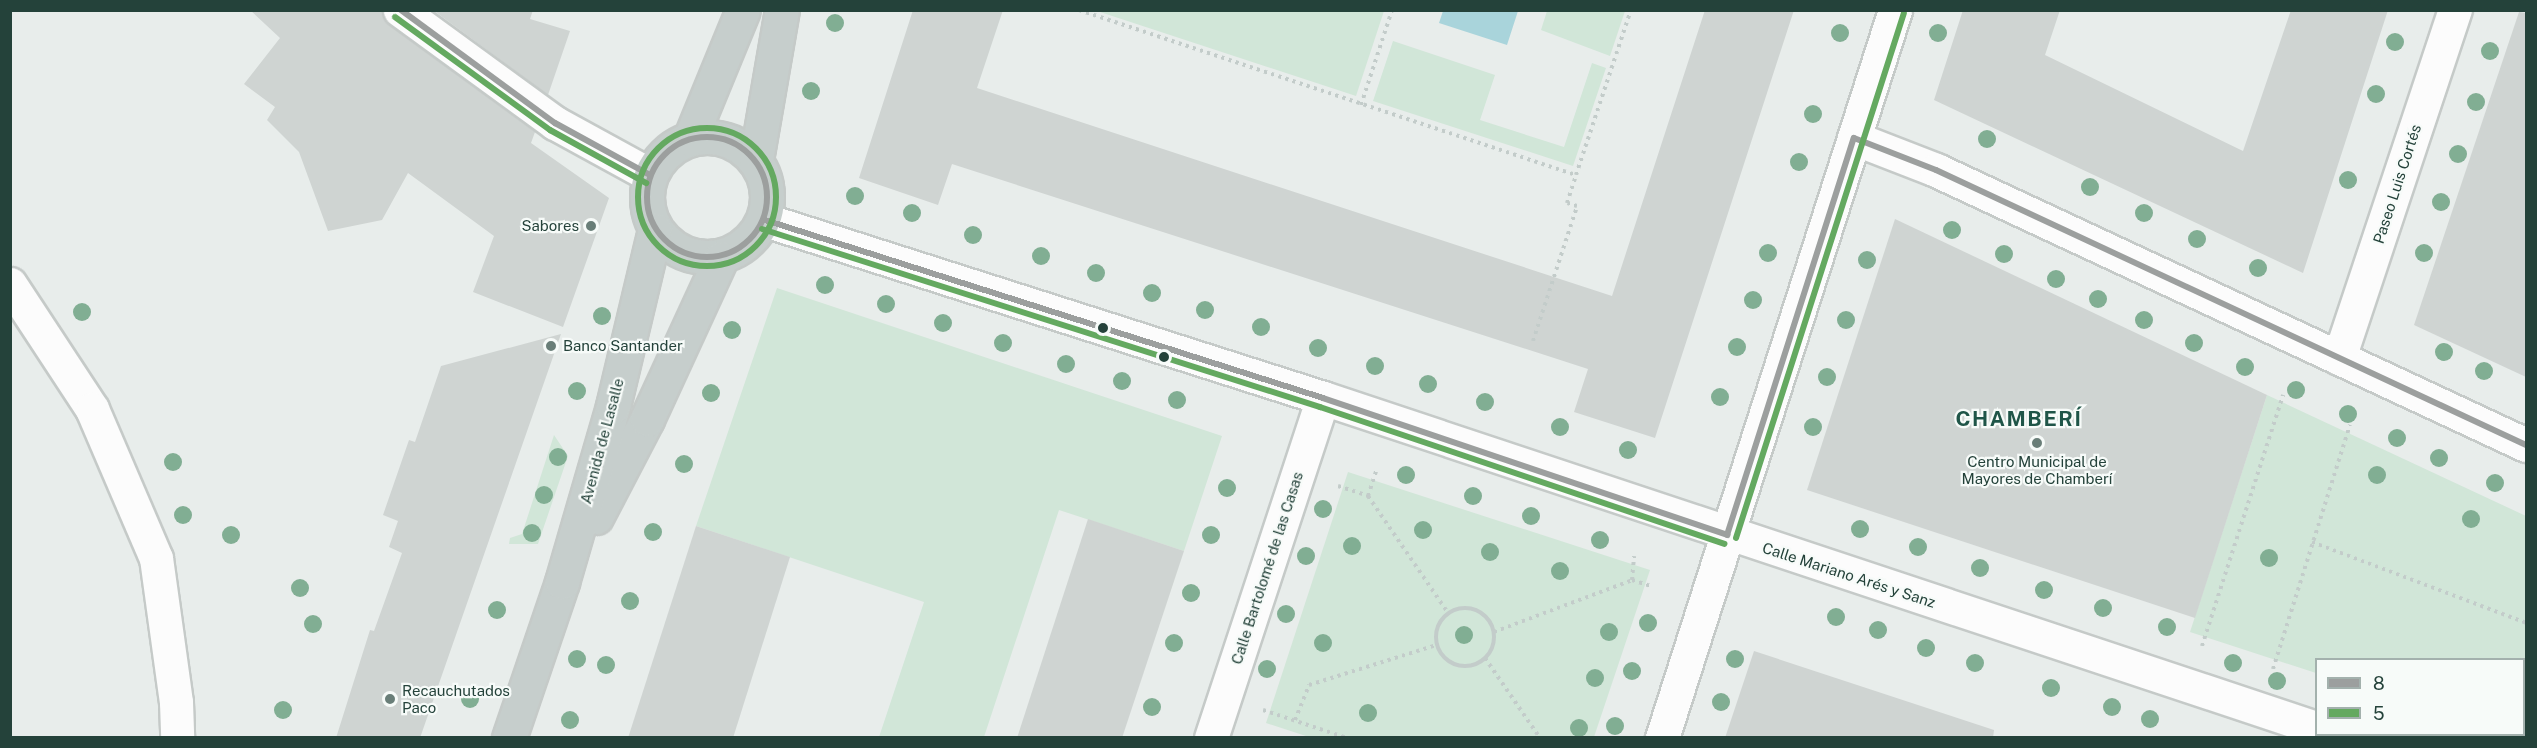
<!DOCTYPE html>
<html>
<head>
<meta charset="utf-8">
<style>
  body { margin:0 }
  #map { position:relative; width:2537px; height:748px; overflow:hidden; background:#e8edeb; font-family:"Public Sans",sans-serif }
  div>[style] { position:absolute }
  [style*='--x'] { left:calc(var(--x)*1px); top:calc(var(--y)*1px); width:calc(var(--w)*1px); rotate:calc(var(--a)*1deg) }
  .green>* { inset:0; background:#d1e6d8 }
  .water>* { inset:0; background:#a9d4db }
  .building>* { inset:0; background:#cfd4d2 }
  .path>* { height:4px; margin-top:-2px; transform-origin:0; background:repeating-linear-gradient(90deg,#c3ccca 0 3px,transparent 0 7.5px) }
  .path>.ring { margin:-2px; padding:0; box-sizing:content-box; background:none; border:4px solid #c3ccca; border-radius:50% }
  .roads { filter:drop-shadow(2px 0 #c5cac8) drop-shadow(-2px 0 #c5cac8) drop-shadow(0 2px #c5cac8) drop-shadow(0 -2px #c5cac8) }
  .minor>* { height:33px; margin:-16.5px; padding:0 16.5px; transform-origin:16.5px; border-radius:16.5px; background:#fcfcfc }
  .secondary>* { height:33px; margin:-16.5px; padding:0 16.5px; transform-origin:16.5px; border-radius:16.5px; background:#fcfcfc }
  .trunk>* { height:33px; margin:-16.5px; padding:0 16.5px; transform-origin:16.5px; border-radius:16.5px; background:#c6cecc }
  .trunk>.ring { margin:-16.5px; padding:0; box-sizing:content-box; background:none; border:33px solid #c6cecc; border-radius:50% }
  .bus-1>* { height:6px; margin:-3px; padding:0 3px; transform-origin:3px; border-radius:3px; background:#9c9f9e }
  .bus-1>.ring { margin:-3px; padding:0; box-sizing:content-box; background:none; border:6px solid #9c9f9e; border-radius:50% }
  .bus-2>* { height:6px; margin:-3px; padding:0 3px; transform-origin:3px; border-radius:3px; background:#64a960 }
  .bus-2>.ring { margin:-3px; padding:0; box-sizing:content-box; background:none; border:6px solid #64a960; border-radius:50% }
  .trees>* { width:18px; height:18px; margin:-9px; border-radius:50%; background:#81ae93 }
  .dots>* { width:16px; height:16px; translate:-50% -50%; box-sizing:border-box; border:3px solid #f7fbf9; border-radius:50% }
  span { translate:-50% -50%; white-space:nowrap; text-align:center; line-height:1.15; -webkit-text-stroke:4.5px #f7fbf9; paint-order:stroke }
  .street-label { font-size:15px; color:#24423a }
  .poi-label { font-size:15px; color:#24423a }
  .right { translate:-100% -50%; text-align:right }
  .left { translate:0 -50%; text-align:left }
  .district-label { font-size:21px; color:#1f5548; font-weight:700; letter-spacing:1.5px }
  .frame { position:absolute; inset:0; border:12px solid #24423a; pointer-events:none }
  .legend { position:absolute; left:2315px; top:658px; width:210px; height:78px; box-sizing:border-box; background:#f7fbf9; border:2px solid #a3b1ad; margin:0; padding:8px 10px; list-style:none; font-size:18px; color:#24423a }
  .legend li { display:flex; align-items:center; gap:12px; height:30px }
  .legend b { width:30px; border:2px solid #a3b1ad }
</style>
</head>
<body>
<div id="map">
  <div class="green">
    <i style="clip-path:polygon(1097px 11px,1384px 11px,1356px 96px)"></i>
    <i style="clip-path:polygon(1547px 11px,1625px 11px,1610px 56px,1541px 30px)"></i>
    <i style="clip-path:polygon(1393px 41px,1495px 75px,1480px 120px,1564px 147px,1592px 63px,1606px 68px,1573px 166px,1373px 101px)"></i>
    <i style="clip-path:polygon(777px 288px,1222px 436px,1184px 551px,1059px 510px,984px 737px,879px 737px,924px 602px,696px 526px)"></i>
    <i style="clip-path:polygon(2267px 395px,2526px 516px,2526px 737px,2502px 735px,2524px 734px,2524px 660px,2316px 660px,2316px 673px,2190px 632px)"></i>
    <i style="clip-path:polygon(554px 435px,568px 456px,538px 544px,509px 544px,510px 538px,522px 534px)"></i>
    <i style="clip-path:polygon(1348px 472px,1650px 570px,1594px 737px,1312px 738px,1266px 723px)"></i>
  </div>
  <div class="water">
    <i style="clip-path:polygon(1443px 11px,1443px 10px,1518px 11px,1507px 45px,1439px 23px)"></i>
  </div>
  <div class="building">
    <i style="clip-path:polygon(250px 10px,382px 10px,389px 25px,535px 132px,531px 143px,609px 198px,563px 327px,473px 292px,494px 236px,408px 173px,382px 220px,328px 231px,299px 152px,267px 120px,275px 107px,244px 84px,280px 38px)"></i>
    <i style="clip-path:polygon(433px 10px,533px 10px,530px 19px,570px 31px,548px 95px)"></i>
    <i style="clip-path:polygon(913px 10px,1003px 10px,977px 88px,1612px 296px,1705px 10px,1794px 10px,1655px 438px,1574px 412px,1588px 369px,952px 164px,938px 205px,859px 178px)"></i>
    <i style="clip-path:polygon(1963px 10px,2060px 10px,2045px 55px,2243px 151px,2291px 10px,2388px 10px,2303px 273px,1934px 100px)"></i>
    <i style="clip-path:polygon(2519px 12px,2526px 13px,2526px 377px,2414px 325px)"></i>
    <i style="clip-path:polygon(1895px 219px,2267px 395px,2195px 618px,1807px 490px)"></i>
    <i style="clip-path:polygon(561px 334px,420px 738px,336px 738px,370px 630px,374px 631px,402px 553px,389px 547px,398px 521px,383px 515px,409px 440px,415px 442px,441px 366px)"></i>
    <i style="clip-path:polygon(1088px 519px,1184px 551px,1122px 738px,1017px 738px)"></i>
    <i style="clip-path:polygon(696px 526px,790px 557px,733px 738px,628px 738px)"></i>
    <i style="clip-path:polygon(1754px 651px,1994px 730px,1993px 738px,1725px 738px)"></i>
  </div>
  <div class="path">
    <i style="--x:1079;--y:10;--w:524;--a:18.37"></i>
    <i style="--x:1576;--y:175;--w:174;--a:-71.6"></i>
    <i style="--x:1361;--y:105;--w:100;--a:-71.9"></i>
    <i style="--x:1533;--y:341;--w:142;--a:-71.9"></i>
    <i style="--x:1577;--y:206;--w:10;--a:-163"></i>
    <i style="--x:1567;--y:203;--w:29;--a:-72"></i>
    <i style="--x:1338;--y:486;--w:32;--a:18"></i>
    <i style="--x:1368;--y:496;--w:142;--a:55.6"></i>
    <i style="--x:1368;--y:496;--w:28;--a:-72"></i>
    <i style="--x:2312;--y:542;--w:229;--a:20.7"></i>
    <i style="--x:1632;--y:580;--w:20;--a:18"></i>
    <i class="ring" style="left:1436px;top:608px;width:54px;height:54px"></i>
    <i style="--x:1494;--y:632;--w:147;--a:-20.6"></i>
    <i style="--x:1632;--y:580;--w:24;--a:-85"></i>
    <i style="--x:2202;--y:646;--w:264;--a:-72.1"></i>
    <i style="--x:1485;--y:658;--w:97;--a:55.5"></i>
    <i style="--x:2273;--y:669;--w:256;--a:-72.5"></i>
    <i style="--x:1263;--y:710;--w:89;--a:18.4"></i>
    <i style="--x:1295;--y:720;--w:38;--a:-68"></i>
    <i style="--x:1309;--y:685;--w:134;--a:-17.4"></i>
  </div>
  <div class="roads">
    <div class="minor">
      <i style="--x:400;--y:10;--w:192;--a:36.1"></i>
      <i style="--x:555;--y:123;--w:108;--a:28.7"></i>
      <i style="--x:1854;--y:138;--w:88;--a:21.3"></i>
      <i style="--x:1936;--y:170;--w:651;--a:24.99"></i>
      <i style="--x:765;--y:220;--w:586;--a:17.69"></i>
      <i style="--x:1323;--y:398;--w:1046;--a:18.38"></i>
      <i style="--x:2339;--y:358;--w:367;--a:-71.6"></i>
      <i style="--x:2337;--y:734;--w:10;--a:24"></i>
      <i style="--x:1211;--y:738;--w:358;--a:-71.8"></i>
      <i style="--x:1662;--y:738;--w:764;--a:-72.25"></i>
    </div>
    <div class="secondary">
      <i style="--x:10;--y:284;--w:149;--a:56.7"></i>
      <i style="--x:92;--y:409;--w:162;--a:66.8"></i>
      <i style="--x:156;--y:558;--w:145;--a:82.1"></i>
      <i style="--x:176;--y:702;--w:36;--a:88"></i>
    </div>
    <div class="trunk">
      <i class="ring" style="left:647px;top:137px;width:87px;height:87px"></i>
      <i style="--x:690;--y:139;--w:139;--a:-67.7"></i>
      <i style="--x:756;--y:160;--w:152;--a:-80.2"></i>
      <i style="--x:596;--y:517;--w:110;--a:-62.5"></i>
      <i style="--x:647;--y:419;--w:177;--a:-65.3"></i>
      <i style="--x:509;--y:738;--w:165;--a:-71.2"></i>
      <i style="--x:562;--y:582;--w:183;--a:-73.8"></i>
      <i style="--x:613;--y:406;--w:181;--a:-76.6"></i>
    </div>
  </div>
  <div class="bus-1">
    <i style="--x:401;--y:10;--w:191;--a:36.3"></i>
    <i style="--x:555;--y:123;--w:108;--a:28.7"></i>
    <i class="ring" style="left:647px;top:137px;width:114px;height:114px"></i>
    <i style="--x:1854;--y:138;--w:88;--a:21.3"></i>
    <i style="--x:1936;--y:170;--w:651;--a:24.99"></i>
    <i style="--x:765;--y:220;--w:586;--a:17.69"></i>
    <i style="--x:1323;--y:398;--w:427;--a:18.7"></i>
    <i style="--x:1727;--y:535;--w:417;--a:-72.3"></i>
  </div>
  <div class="bus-2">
    <i style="--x:395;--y:17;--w:192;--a:36.1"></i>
    <i style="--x:550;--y:130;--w:110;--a:28.9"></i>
    <i class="ring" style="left:638px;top:128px;width:132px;height:132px"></i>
    <i style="--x:762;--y:229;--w:586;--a:17.69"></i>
    <i style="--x:1320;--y:407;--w:427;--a:18.7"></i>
    <i style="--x:1736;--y:538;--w:551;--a:-72.26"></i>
  </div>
  <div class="trees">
    <i style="left:835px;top:23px"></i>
    <i style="left:1840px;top:33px"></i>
    <i style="left:1938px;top:33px"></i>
    <i style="left:2395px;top:42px"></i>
    <i style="left:2490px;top:51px"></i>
    <i style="left:811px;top:91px"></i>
    <i style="left:2376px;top:94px"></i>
    <i style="left:2476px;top:102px"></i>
    <i style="left:1813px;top:114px"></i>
    <i style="left:1987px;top:139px"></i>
    <i style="left:2458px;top:154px"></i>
    <i style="left:1799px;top:162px"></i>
    <i style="left:2348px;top:180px"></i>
    <i style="left:2090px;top:187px"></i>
    <i style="left:855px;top:196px"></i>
    <i style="left:2441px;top:202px"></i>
    <i style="left:912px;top:213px"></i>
    <i style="left:2144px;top:213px"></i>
    <i style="left:1952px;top:230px"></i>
    <i style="left:973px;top:235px"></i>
    <i style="left:2197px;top:239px"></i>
    <i style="left:1768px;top:253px"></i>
    <i style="left:2424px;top:253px"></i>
    <i style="left:2004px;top:254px"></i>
    <i style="left:1041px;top:256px"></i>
    <i style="left:1867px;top:260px"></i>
    <i style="left:2258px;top:268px"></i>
    <i style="left:1096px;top:273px"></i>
    <i style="left:2056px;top:279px"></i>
    <i style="left:825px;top:285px"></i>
    <i style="left:1152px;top:293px"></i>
    <i style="left:2098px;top:299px"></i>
    <i style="left:1753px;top:300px"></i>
    <i style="left:886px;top:304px"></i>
    <i style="left:1205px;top:310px"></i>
    <i style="left:82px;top:312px"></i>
    <i style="left:602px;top:316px"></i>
    <i style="left:1846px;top:320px"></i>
    <i style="left:2144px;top:320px"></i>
    <i style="left:943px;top:323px"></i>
    <i style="left:1261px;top:327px"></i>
    <i style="left:732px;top:330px"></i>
    <i style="left:1003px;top:343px"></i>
    <i style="left:2194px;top:343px"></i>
    <i style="left:1737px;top:347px"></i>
    <i style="left:1318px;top:348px"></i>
    <i style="left:2444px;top:352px"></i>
    <i style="left:1066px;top:364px"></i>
    <i style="left:1375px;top:366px"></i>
    <i style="left:2245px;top:367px"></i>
    <i style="left:2484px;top:371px"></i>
    <i style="left:1827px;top:377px"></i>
    <i style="left:1122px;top:381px"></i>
    <i style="left:1428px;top:384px"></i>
    <i style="left:2296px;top:390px"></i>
    <i style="left:577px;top:391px"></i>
    <i style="left:711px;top:393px"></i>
    <i style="left:1720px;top:397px"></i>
    <i style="left:1177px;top:400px"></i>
    <i style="left:1485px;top:402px"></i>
    <i style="left:2348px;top:414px"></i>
    <i style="left:1560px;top:427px"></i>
    <i style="left:1813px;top:427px"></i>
    <i style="left:2397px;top:438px"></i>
    <i style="left:1628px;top:450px"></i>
    <i style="left:558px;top:457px"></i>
    <i style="left:2439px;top:458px"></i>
    <i style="left:173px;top:462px"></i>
    <i style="left:684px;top:464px"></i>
    <i style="left:1406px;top:475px"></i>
    <i style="left:2377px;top:475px"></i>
    <i style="left:2495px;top:483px"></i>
    <i style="left:1227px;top:488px"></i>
    <i style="left:544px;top:495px"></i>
    <i style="left:1473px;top:496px"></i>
    <i style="left:1323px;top:509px"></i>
    <i style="left:183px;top:515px"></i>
    <i style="left:1531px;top:516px"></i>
    <i style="left:2471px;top:519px"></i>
    <i style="left:1860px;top:529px"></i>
    <i style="left:1423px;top:530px"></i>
    <i style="left:653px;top:532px"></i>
    <i style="left:532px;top:533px"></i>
    <i style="left:231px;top:535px"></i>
    <i style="left:1211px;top:535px"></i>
    <i style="left:1600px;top:540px"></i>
    <i style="left:1352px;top:546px"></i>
    <i style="left:1918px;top:547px"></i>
    <i style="left:1490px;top:552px"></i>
    <i style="left:1306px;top:556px"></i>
    <i style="left:2269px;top:558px"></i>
    <i style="left:1980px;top:568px"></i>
    <i style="left:1560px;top:571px"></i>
    <i style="left:300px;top:588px"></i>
    <i style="left:2044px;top:590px"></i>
    <i style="left:1191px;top:593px"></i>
    <i style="left:630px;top:601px"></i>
    <i style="left:2103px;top:608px"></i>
    <i style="left:497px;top:610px"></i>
    <i style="left:1286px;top:614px"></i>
    <i style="left:1836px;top:617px"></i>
    <i style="left:1648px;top:623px"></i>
    <i style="left:313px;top:624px"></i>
    <i style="left:2167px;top:627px"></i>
    <i style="left:1878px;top:630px"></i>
    <i style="left:1609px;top:632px"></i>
    <i style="left:1464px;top:635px"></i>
    <i style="left:1174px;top:643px"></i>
    <i style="left:1323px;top:643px"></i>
    <i style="left:1926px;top:648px"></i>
    <i style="left:577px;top:659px"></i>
    <i style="left:1735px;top:659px"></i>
    <i style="left:1975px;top:663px"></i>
    <i style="left:2233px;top:663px"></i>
    <i style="left:606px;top:665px"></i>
    <i style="left:1267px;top:669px"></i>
    <i style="left:1632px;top:671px"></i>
    <i style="left:1595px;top:678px"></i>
    <i style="left:2277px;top:681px"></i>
    <i style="left:2051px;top:688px"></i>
    <i style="left:470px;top:699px"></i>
    <i style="left:1721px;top:702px"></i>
    <i style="left:1152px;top:707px"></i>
    <i style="left:2112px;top:707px"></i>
    <i style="left:283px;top:710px"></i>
    <i style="left:1368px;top:713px"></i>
    <i style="left:2150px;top:719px"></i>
    <i style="left:570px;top:720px"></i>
    <i style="left:1615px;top:726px"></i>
    <i style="left:1579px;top:728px"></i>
  </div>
  <div class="dots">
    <i style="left:591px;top:226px;background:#697e78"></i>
    <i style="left:1103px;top:328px;background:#24423a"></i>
    <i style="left:551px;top:346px;background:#697e78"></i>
    <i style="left:1164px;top:357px;background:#24423a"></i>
    <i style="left:2037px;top:443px;background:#697e78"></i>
    <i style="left:390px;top:699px;background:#697e78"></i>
  </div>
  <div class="street-label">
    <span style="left:2397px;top:184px;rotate:-72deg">Paseo Luis Cortés</span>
    <span style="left:602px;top:441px;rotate:-75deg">Avenida de Lasalle</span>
    <span style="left:1267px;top:568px;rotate:-72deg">Calle Bartolomé de las Casas</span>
    <span style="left:1849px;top:575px;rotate:18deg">Calle Mariano Arés y Sanz</span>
  </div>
  <div class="poi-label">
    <span class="right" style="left:579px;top:226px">Sabores</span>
    <span class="left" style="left:563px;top:346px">Banco Santander</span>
    <span style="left:2037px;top:470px">Centro Municipal de<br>Mayores de Chamberí</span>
    <span class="left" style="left:402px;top:699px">Recauchutados<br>Paco</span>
  </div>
  <div class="district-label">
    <span style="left:2019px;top:419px">CHAMBERÍ</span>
  </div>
  <div class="frame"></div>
  <ul class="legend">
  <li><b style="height:8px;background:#9c9f9e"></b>8</li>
  <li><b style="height:8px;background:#64a960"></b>5</li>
  </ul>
</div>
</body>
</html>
